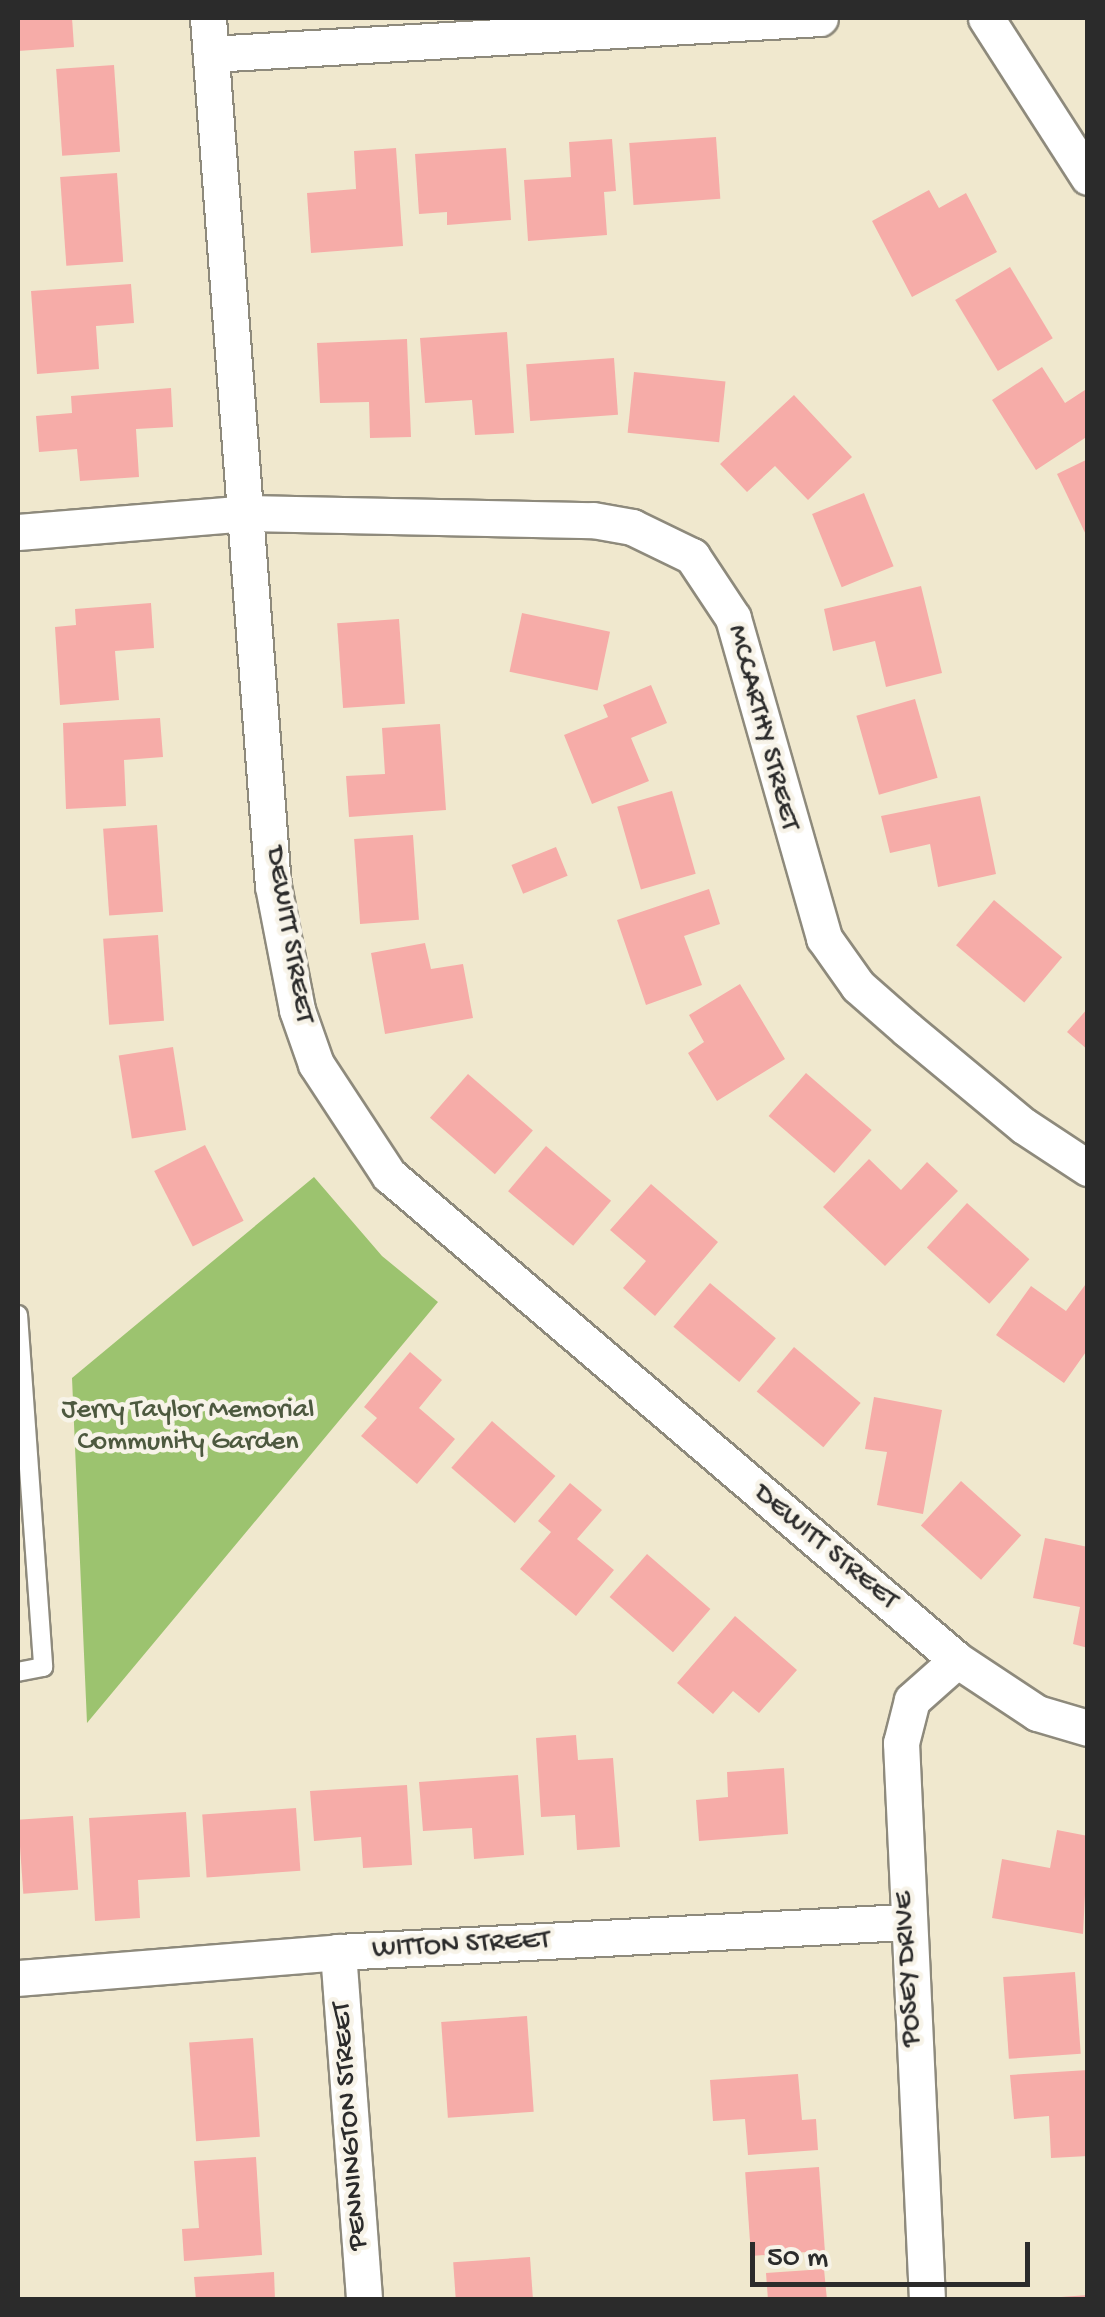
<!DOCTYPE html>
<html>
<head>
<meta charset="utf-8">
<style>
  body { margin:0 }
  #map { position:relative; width:1105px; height:2317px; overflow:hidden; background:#f0e8ce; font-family:"Gochi Hand",sans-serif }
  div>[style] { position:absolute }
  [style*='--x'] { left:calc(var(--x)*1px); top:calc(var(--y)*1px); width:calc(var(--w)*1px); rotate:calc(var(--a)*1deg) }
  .green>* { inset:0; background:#9cc36f }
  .building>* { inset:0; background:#f6aca8; transform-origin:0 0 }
  .roads { filter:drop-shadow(2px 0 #8e8a7c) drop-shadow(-2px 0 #8e8a7c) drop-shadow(0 2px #8e8a7c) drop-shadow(0 -2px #8e8a7c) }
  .service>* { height:18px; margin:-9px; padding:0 9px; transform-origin:9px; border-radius:9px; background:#fff }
  .minor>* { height:35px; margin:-17.5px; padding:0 17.5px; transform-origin:17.5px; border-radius:17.5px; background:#fff }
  span { translate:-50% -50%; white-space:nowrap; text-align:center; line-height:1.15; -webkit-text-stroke:9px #f7f3e8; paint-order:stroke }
  .street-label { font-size:28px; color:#2b2b2b }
  .park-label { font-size:28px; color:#4d593f }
  .frame { position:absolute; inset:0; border:20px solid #2b2b2b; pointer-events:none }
  .scale { position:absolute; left:750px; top:2242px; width:280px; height:45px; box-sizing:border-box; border:5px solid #2b2b2b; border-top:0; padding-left:12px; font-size:30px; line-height:35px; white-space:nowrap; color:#2b2b2b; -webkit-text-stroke:8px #f7f3e8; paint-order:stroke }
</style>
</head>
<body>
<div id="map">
  <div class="green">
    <i style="clip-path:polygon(314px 1177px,382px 1256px,438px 1302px,87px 1723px,72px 1378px)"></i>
  </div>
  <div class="building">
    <i style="clip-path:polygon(18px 18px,72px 18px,74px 47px,18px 51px)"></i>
    <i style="left:114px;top:65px;width:87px;height:58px;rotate:86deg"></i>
    <i style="left:716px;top:137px;width:62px;height:87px;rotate:86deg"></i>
    <i style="clip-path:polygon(612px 139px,616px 191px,604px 192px,607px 235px,528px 241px,524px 180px,571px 177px,569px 142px)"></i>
    <i style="clip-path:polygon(396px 148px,403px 246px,311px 253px,307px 193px,356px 189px,354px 151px)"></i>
    <i style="clip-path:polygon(506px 148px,511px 220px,447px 225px,447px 212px,419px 214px,415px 154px)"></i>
    <i style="left:117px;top:173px;width:89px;height:57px;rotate:86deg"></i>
    <i style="clip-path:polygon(929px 190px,939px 208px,966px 193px,997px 252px,912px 297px,872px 221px)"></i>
    <i style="left:1010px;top:267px;width:83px;height:64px;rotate:59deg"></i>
    <i style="clip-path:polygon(131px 284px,134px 323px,96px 326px,99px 369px,37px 374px,31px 291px)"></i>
    <i style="clip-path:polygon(507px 332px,514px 433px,475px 435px,472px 400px,425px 403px,420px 338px)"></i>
    <i style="clip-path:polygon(407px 339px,411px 437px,370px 438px,369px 402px,320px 403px,317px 343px)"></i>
    <i style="left:614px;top:358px;width:57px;height:88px;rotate:86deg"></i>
    <i style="clip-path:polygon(1042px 367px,1065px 403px,1088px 388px,1088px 436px,1036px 470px,992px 400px)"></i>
    <i style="left:634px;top:372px;width:92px;height:61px;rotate:6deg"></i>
    <i style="clip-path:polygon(171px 388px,173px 427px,136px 429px,139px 477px,80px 481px,77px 449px,39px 452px,36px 416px,72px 413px,71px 396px)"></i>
    <i style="clip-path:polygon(794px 395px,852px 457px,808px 500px,775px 466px,747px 492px,720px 464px)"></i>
    <i style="clip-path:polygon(1088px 459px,1088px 539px,1057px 474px)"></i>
    <i style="left:864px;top:493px;width:79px;height:56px;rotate:68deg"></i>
    <i style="clip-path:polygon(921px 586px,942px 673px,886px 687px,875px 641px,833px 651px,824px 609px)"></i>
    <i style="clip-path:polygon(151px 603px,154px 648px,115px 651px,119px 700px,60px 705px,55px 627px,76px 625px,75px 609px)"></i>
    <i style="left:522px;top:613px;width:90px;height:60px;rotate:12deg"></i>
    <i style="left:399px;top:619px;width:85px;height:62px;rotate:86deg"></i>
    <i style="clip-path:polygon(651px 685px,667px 723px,631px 738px,649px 781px,592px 804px,564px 735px,608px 717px,603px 705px)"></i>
    <i style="left:915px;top:699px;width:82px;height:61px;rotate:74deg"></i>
    <i style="clip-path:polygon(160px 718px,163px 757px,124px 760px,126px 806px,66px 809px,63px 723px)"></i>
    <i style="clip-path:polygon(440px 724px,446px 810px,349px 817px,346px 776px,385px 774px,382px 728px)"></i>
    <i style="left:672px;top:791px;width:86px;height:57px;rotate:74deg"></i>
    <i style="clip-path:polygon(980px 796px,996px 874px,938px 887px,930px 844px,890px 853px,881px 816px)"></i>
    <i style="left:157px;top:825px;width:87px;height:54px;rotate:86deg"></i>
    <i style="left:413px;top:835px;width:85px;height:59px;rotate:86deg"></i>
    <i style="left:556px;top:847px;width:31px;height:48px;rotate:68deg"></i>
    <i style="clip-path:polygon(709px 889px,720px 924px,684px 936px,702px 985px,646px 1005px,617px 920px)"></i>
    <i style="left:994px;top:900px;width:89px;height:59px;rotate:40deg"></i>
    <i style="left:158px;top:935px;width:86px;height:55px;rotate:86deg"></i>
    <i style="clip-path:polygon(425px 943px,431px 969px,463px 964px,473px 1018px,385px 1034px,371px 953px)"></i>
    <i style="clip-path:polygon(740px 984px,785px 1059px,717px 1101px,688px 1053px,704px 1042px,689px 1015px)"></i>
    <i style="clip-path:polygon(1088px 1008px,1088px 1050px,1067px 1032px)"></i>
    <i style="left:173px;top:1047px;width:84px;height:55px;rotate:81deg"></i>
    <i style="left:806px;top:1073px;width:87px;height:57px;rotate:41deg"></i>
    <i style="left:468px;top:1074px;width:86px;height:58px;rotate:41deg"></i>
    <i style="left:205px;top:1145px;width:85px;height:57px;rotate:63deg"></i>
    <i style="left:546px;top:1146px;width:85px;height:59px;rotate:40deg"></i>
    <i style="clip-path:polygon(869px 1159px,901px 1190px,927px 1162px,958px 1191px,885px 1266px,823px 1207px)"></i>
    <i style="clip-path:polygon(651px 1184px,718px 1242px,655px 1316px,623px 1288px,646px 1261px,610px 1230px)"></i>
    <i style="left:967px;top:1203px;width:84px;height:60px;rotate:42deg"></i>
    <i style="clip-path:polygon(1088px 1281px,1088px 1349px,1064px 1383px,996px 1335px,1031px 1286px,1066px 1311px)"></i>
    <i style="left:710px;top:1283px;width:86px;height:57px;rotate:40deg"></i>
    <i style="left:794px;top:1347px;width:87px;height:58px;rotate:40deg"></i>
    <i style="clip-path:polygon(410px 1352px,442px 1380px,419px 1408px,455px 1439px,417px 1484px,361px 1436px,377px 1418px,364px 1407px)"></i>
    <i style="clip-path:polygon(874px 1397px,942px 1410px,923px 1514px,877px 1505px,887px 1452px,865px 1449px)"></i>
    <i style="left:492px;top:1421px;width:84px;height:62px;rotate:41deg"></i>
    <i style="left:961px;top:1481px;width:81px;height:60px;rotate:42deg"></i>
    <i style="clip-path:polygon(570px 1483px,602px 1510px,577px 1539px,614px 1570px,576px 1616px,520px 1569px,551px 1532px,538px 1521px)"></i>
    <i style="clip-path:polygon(1045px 1538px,1088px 1547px,1088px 1648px,1073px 1644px,1080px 1607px,1033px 1598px)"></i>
    <i style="left:647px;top:1554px;width:84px;height:57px;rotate:41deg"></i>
    <i style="clip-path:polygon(735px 1616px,797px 1670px,759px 1713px,733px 1691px,713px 1714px,677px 1683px)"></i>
    <i style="clip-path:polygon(576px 1735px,578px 1760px,613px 1758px,620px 1847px,577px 1850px,575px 1815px,541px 1817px,536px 1738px)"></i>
    <i style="clip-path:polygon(784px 1768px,788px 1834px,699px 1841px,696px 1800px,728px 1797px,727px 1772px)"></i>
    <i style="clip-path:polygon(518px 1775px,524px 1855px,474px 1859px,472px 1828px,423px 1831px,419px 1782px)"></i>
    <i style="clip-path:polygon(407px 1785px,412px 1865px,363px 1868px,361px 1837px,314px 1841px,310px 1791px)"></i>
    <i style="left:296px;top:1808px;width:63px;height:94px;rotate:86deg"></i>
    <i style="clip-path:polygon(186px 1812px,190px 1877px,138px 1880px,140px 1918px,95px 1921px,89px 1818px)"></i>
    <i style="left:73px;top:1816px;width:74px;height:55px;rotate:86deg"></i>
    <i style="clip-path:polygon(1057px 1830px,1088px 1836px,1083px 1934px,992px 1918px,1002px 1859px,1050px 1868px)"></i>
    <i style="left:1075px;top:1972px;width:82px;height:72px;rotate:86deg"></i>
    <i style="left:527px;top:2016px;width:96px;height:86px;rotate:86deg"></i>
    <i style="left:253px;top:2038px;width:99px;height:64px;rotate:86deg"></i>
    <i style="clip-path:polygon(1088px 2070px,1088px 2156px,1051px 2158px,1049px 2116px,1014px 2119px,1010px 2075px)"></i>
    <i style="clip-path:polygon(798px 2074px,802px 2120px,816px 2119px,818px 2150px,748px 2155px,745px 2119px,713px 2121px,710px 2080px)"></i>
    <i style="clip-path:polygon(256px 2157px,262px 2255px,184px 2261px,182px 2229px,199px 2228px,194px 2161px)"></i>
    <i style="left:819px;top:2167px;width:84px;height:74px;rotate:86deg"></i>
    <i style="left:530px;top:2257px;width:43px;height:77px;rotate:86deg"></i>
    <i style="clip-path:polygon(824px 2269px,827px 2300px,768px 2300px,766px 2273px)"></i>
    <i style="clip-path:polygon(274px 2272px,275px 2300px,196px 2300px,194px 2277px)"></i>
    <i style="clip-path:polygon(1088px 2295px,1088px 2300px,1061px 2300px,1061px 2297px)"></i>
  </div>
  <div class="roads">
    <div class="service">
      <i style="--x:18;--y:1315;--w:353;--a:85.9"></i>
      <i style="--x:43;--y:1667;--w:25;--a:169"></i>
    </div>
    <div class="minor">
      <i style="--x:208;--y:18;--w:870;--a:85.72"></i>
      <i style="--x:273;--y:886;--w:126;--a:79"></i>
      <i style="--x:297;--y:1010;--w:57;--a:70.6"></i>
      <i style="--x:316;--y:1064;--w:133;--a:56.7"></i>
      <i style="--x:389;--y:1175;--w:747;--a:40.49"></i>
      <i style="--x:957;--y:1660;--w:96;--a:33.5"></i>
      <i style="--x:1037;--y:1713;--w:53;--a:16.4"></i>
      <i style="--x:986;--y:18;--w:189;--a:57.3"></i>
      <i style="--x:211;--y:54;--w:610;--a:-3.38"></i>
      <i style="--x:18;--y:532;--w:230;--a:-4.7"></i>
      <i style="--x:247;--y:513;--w:346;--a:1.2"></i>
      <i style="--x:593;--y:520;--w:40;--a:10"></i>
      <i style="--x:632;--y:527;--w:67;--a:25.8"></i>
      <i style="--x:692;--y:556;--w:74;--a:56.5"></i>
      <i style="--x:733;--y:618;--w:333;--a:74.1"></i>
      <i style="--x:824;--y:938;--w:59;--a:54.7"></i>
      <i style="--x:858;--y:986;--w:65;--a:41.3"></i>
      <i style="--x:907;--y:1029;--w:152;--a:39.7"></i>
      <i style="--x:1024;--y:1126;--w:77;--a:33.3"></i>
      <i style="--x:338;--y:1952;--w:349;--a:85.7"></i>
      <i style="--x:18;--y:1978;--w:321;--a:-4.6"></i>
      <i style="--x:338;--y:1952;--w:568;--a:-3.03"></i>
      <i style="--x:927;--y:2300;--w:558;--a:-92.67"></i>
      <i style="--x:901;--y:1743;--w:44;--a:-75.7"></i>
      <i style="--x:912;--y:1700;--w:60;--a:-41.6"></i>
    </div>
  </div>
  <div class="street-label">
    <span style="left:762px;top:728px;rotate:75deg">MCCARTHY STREET</span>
    <span style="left:288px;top:935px;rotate:80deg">DEWITT STREET</span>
    <span style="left:825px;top:1548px;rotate:40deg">DEWITT STREET</span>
    <span style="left:461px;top:1946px;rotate:-3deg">WITTON STREET</span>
    <span style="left:909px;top:1969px;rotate:-93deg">POSEY DRIVE</span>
    <span style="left:351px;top:2126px;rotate:-94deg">PENNINGTON STREET</span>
  </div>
  <div class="park-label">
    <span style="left:188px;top:1427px">Jerry Taylor Memorial<br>Community Garden</span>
  </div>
  <div class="frame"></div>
  <div class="scale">50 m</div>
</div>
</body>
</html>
